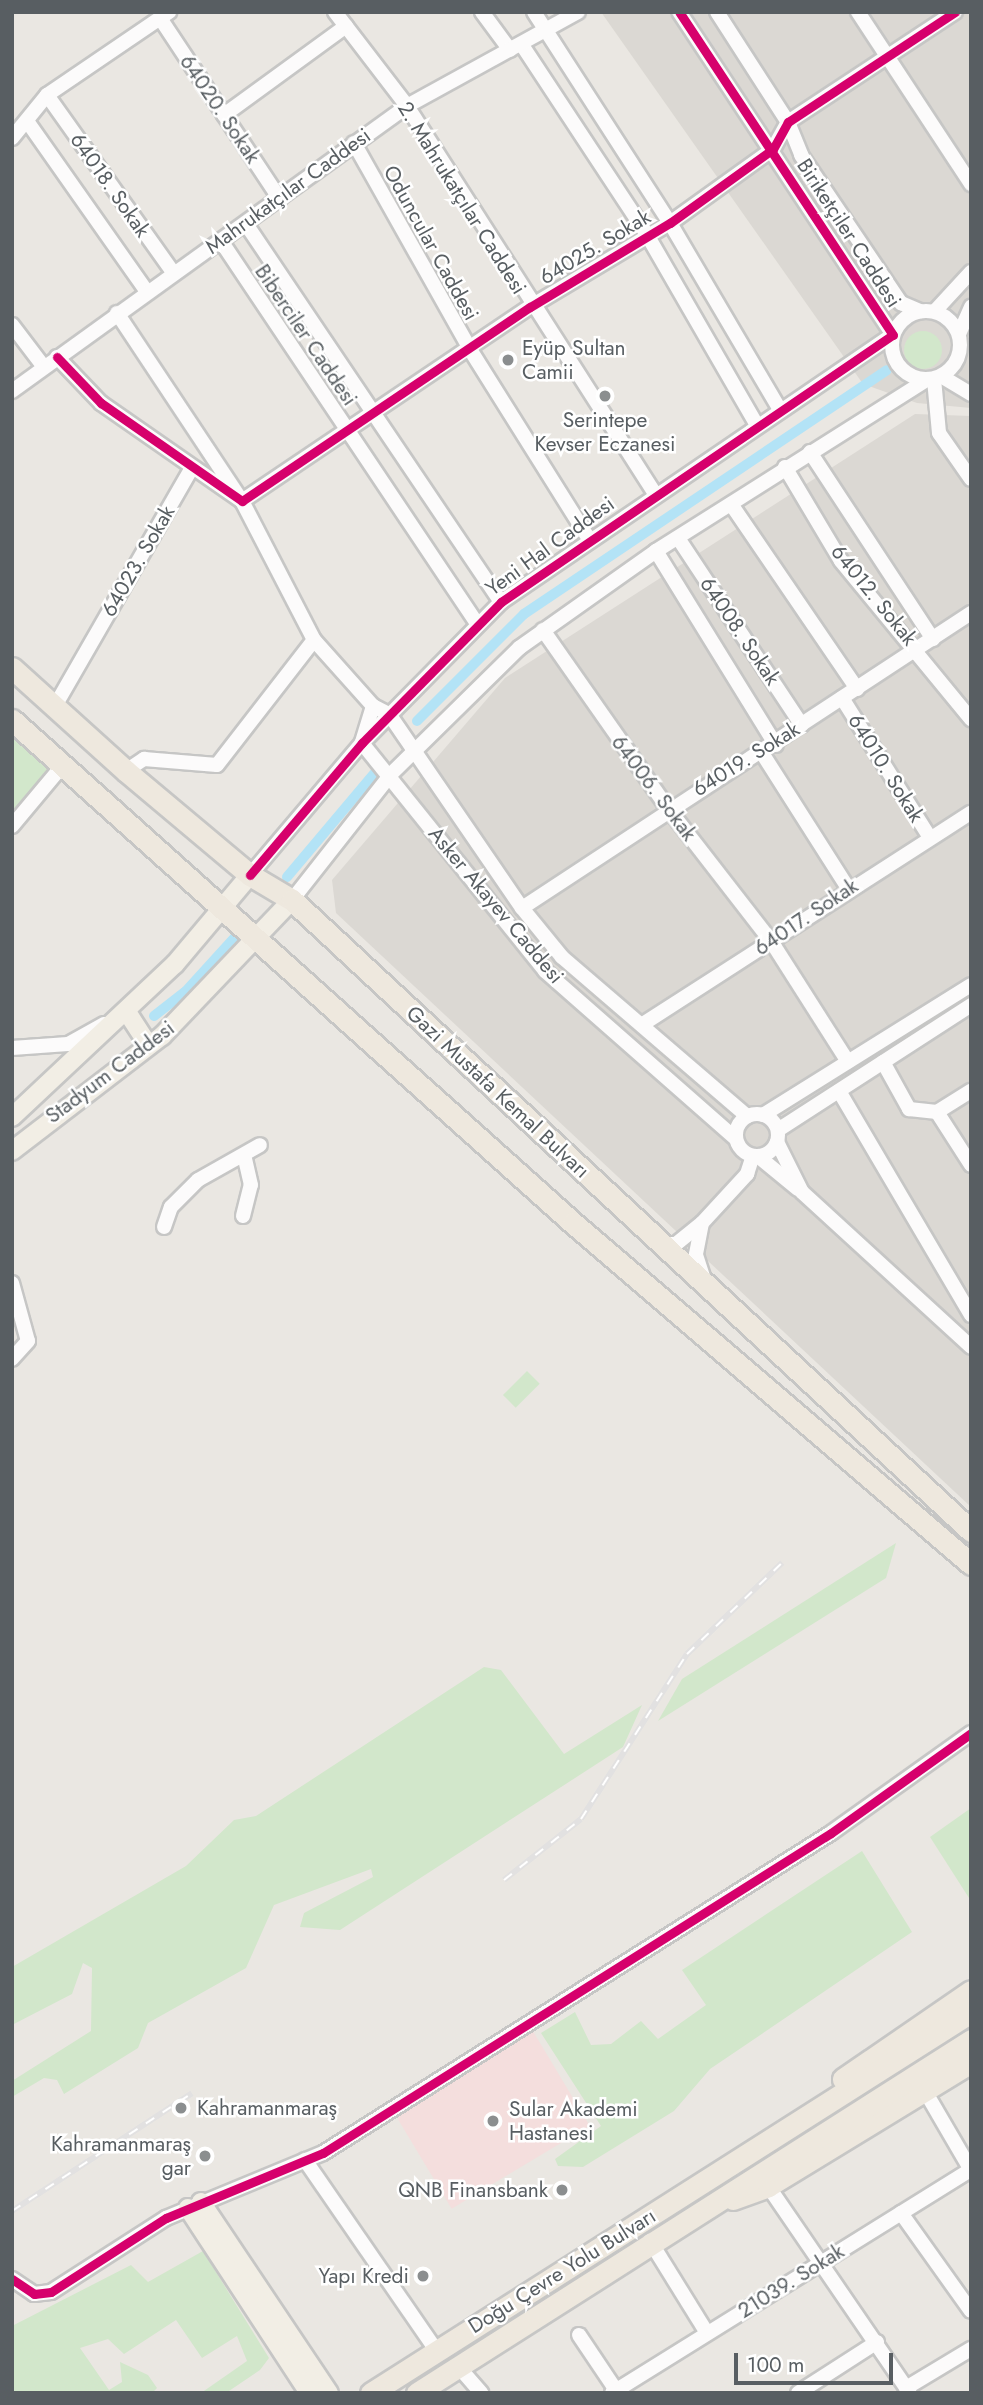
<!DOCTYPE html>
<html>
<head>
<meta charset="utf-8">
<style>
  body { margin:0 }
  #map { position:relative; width:983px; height:2405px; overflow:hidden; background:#eae7e2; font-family:Jost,sans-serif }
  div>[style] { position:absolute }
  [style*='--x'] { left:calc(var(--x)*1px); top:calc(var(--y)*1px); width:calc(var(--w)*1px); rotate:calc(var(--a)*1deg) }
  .industrial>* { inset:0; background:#dbd8d3 }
  .medical>* { inset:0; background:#f4dedd; transform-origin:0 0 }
  .green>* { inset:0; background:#d2e7cb; transform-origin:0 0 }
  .round { border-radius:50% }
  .canal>* { height:10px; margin:-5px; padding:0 5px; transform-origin:5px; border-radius:5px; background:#b3e3f6 }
  .roads { filter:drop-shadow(2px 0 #c6c6c5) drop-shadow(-2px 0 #c6c6c5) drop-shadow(0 2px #c6c6c5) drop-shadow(0 -2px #c6c6c5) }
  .minor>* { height:14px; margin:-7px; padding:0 7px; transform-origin:7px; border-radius:7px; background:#fcfbfb }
  .minor>.ring { margin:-7px; padding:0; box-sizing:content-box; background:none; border:14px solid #fcfbfb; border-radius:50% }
  .major>* { height:18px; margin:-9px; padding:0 9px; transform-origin:9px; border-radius:9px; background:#f2eee5 }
  .highway>* { height:21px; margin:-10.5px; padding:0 10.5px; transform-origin:10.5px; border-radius:10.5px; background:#eee8de }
  .rail>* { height:6px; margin-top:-3px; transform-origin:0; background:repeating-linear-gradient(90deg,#fff 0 10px,#e2e1e1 0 20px); box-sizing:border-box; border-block:2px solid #e2e1e1 }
  .cycleway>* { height:9px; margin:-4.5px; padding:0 4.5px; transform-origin:4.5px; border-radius:4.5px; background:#d6006c }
  .dots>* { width:19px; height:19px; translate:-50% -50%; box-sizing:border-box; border:4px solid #fff; border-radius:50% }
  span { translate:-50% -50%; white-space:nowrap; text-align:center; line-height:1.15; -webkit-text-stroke:5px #fff; paint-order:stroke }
  .street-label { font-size:21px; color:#585e62 }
  .poi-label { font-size:21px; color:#585e62 }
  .left { translate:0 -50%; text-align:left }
  .right { translate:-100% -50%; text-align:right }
  .frame { position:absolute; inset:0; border:14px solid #585e62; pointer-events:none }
  .scale { position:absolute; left:734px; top:2353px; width:159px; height:32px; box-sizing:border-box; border:4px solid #585e62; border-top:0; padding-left:9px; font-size:21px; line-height:24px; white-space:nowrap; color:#585e62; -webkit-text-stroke:5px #fff; paint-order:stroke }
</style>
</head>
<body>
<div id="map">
  <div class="industrial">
    <i style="clip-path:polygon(601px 12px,971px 12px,971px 408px,917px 403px,863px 384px)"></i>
    <i style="clip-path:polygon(915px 414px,971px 416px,971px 1507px,336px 913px,332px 880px,505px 678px)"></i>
  </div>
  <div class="medical">
    <i style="left:531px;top:2028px;width:114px;height:161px;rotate:59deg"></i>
  </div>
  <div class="green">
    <i class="round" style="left:904px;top:331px;width:38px;height:38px"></i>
    <i style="clip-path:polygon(12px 720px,63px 765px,12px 823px)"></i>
    <i style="left:527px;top:1371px;width:18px;height:34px;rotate:45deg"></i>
    <i style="clip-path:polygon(896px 1543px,886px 1578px,658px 1721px,682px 1679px)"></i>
    <i style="clip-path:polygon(484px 1667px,501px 1670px,564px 1754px,642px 1705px,623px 1747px,340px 1930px,300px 1927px,304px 1913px,373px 1877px,371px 1869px,274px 1905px,246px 1968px,148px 2023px,138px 2048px,64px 2094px,57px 2080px,44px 2078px,12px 2097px,12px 2081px,91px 2031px,92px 1968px,83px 1963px,72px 1994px,12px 2025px,12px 1967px,186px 1866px,234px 1820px,256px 1816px)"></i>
    <i style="clip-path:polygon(971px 1808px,971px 1897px,969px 1898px,930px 1837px)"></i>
    <i style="clip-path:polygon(862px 1851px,912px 1932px,710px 2069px,674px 2111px,583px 2167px,558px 2166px,555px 2159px,601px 2126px,541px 2033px,575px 2012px,591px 2045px,611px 2044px,641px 2021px,658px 2039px,706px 2005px,682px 1970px)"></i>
    <i style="clip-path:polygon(203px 2251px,269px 2358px,260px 2370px,226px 2393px,201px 2393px,247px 2361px,237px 2336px,202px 2358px,176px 2320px,124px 2354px,108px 2339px,80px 2348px,109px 2390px,122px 2382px,120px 2362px,148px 2375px,157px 2388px,152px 2393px,12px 2393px,12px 2326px,131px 2265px,148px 2282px)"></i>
  </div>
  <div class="canal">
    <i style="--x:417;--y:721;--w:151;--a:-45"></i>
    <i style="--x:524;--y:614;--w:437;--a:-33.9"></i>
    <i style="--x:287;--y:877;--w:140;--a:-49.9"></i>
    <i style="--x:154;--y:1016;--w:39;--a:-38"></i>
    <i style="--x:185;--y:992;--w:76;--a:-47.7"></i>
  </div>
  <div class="roads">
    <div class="minor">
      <i style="--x:335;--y:12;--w:118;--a:52.5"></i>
      <i style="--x:407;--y:106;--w:458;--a:57.4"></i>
      <i style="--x:482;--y:12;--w:47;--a:53.6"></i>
      <i style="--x:534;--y:12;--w:251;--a:57.2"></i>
      <i style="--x:670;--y:223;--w:215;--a:59.5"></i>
      <i style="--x:717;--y:12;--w:131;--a:57.2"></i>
      <i style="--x:788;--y:122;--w:35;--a:68"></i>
      <i style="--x:801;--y:155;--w:179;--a:56"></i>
      <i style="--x:901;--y:303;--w:21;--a:23"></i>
      <i style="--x:858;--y:12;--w:206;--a:56.7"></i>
      <i style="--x:160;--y:18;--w:217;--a:56.5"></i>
      <i style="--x:522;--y:45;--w:225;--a:56.6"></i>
      <i style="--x:646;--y:233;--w:222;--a:60"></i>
      <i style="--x:47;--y:95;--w:219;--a:54.6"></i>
      <i style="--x:224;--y:115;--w:151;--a:-36.1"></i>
      <i style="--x:27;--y:121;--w:209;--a:54.9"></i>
      <i style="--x:12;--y:138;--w:55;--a:-50.9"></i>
      <i style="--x:47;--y:95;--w:148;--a:-34.2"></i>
      <i style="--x:354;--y:143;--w:239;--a:60.6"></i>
      <i style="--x:471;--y:351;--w:222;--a:57.9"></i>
      <i style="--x:246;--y:224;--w:456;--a:56"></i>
      <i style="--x:221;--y:241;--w:461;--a:56.2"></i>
      <i class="ring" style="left:892px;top:311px;width:54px;height:54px"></i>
      <i style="--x:935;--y:311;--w:53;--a:-47.3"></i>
      <i style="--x:117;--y:313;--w:226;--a:56.4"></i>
      <i style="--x:242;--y:501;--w:157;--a:62.6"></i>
      <i style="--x:314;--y:640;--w:89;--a:48.2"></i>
      <i style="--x:373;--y:706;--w:18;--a:27"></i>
      <i style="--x:389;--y:714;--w:235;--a:55.6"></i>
      <i style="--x:522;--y:908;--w:63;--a:50.8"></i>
      <i style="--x:562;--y:957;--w:244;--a:40.7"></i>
      <i style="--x:12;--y:325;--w:53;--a:52.7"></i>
      <i style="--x:959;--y:334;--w:30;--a:-66"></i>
      <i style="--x:57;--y:357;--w:64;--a:46.3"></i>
      <i style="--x:101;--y:403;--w:172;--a:34.8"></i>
      <i style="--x:242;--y:501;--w:347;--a:-34"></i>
      <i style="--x:530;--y:307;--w:163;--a:-31"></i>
      <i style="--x:670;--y:223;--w:127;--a:-35.7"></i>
      <i style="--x:773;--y:149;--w:31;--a:-61"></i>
      <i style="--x:788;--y:122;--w:200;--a:-33.4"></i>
      <i style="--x:941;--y:376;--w:35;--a:31"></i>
      <i style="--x:934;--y:379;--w:54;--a:84.7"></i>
      <i style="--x:939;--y:433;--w:56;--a:55.2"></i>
      <i style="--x:12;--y:391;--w:487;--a:-35.8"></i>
      <i style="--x:407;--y:106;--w:195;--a:-28.8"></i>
      <i style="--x:810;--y:452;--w:224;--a:56.7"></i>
      <i style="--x:785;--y:467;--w:109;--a:59.2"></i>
      <i style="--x:841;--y:561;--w:205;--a:50.6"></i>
      <i style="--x:731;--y:504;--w:224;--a:55.7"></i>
      <i style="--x:678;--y:538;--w:224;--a:56.5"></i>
      <i style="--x:656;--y:551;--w:228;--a:58.3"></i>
      <i style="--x:543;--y:630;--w:216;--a:55"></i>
      <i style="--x:667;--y:807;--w:170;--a:52.2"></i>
      <i style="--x:771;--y:941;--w:143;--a:57.5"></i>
      <i style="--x:842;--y:698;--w:165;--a:57.8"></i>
      <i style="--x:55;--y:706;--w:275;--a:-60.1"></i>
      <i style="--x:373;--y:706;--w:39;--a:107"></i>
      <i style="--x:362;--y:743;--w:292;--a:51.2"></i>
      <i style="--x:545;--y:971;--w:254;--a:41.3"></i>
      <i style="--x:762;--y:753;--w:160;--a:57.5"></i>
      <i style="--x:126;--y:771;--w:22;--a:-34"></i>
      <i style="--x:144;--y:759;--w:73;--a:4.7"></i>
      <i style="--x:217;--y:765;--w:158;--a:-52.2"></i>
      <i style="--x:12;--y:826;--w:80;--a:-50.1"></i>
      <i style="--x:250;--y:875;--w:173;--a:-49.7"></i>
      <i style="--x:362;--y:743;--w:198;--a:-45.4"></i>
      <i style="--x:501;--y:602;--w:474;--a:-34.3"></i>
      <i style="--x:893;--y:335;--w:387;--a:-123.5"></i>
      <i style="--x:292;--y:900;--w:160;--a:-51.8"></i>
      <i style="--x:391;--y:774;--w:180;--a:-44.5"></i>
      <i style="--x:519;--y:648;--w:168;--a:-35.3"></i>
      <i style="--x:656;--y:551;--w:322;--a:-32.3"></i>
      <i style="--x:522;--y:908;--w:537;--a:-33.31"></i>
      <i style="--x:643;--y:1024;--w:390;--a:-32.8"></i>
      <i style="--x:12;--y:1048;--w:56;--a:-4.1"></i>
      <i style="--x:68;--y:1044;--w:41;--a:-29.1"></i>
      <i style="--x:883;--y:1062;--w:54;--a:61"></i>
      <i style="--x:909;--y:1109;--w:28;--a:6"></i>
      <i style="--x:937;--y:1112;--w:63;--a:57.3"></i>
      <i style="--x:839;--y:1091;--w:260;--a:59.5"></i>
      <i style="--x:937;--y:1112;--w:40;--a:-32"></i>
      <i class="ring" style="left:736px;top:1114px;width:28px;height:28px"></i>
      <i style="--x:763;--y:1115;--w:245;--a:-32"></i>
      <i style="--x:778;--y:1130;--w:230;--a:-32.9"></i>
      <i style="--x:777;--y:1142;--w:56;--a:63.4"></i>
      <i style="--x:802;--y:1192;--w:229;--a:42.5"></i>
      <i style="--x:759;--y:1157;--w:50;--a:39.4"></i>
      <i style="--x:243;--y:1216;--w:32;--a:-76"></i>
      <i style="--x:251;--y:1185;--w:27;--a:-103"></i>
      <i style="--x:702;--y:1223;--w:67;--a:-47.4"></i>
      <i style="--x:747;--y:1174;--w:19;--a:-72"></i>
      <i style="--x:164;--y:1227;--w:21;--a:-71"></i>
      <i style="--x:171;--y:1207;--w:38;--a:-45"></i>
      <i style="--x:198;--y:1180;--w:71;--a:-29.4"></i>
      <i style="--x:662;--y:1244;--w:14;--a:0"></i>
      <i style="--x:676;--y:1244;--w:33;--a:-39"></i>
      <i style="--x:702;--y:1223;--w:33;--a:101"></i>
      <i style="--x:696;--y:1255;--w:26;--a:72"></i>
      <i style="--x:12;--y:1283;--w:60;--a:74.6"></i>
      <i style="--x:28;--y:1341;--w:24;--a:132"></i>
      <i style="--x:925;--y:2091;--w:91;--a:59.8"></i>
      <i style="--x:305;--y:2160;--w:231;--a:55.4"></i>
      <i style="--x:768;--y:2186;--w:251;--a:55.6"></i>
      <i style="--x:901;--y:2213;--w:120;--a:54.5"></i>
      <i style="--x:650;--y:2241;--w:108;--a:58.2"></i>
      <i style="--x:12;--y:2279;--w:27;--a:34"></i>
      <i style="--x:34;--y:2294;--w:17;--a:-7"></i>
      <i style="--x:51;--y:2292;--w:137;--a:-32.8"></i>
      <i style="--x:166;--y:2218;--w:170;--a:-22.5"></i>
      <i style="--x:323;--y:2153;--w:600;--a:-32.21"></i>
      <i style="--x:831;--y:1833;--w:172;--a:-35.5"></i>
      <i style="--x:579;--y:2335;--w:66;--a:56.1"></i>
      <i style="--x:457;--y:2365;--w:37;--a:49"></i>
      <i style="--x:906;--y:2388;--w:76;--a:-31"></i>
      <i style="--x:612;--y:2393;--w:422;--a:-31.9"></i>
      <i style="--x:798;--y:2393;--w:94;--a:-32.8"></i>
    </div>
    <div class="major">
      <i style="--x:127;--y:1012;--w:37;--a:57"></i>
      <i style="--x:12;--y:1117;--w:224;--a:-43.2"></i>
      <i style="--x:175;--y:964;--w:116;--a:-49.9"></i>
      <i style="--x:12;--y:1151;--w:189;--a:-37.5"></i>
      <i style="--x:162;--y:1036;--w:188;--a:-46.3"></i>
      <i style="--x:201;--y:2202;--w:230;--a:56.2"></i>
      <i style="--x:188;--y:2208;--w:221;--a:56.8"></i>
    </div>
    <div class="highway">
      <i style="--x:12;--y:668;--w:154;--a:42.1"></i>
      <i style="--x:126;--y:771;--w:162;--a:40"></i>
      <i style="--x:250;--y:875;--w:49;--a:30.8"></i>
      <i style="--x:292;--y:900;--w:927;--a:42.9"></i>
      <i style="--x:12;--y:720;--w:753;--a:41.88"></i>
      <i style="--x:573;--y:1223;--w:524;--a:40.59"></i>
      <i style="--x:843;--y:2079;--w:155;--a:-34.5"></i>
      <i style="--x:733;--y:2199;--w:37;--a:-20"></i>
      <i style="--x:768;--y:2186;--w:238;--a:-31.4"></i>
      <i style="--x:371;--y:2393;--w:711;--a:-32.42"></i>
      <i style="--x:417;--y:2393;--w:657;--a:-32.5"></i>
    </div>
  </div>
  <div class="rail">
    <i style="--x:504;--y:1880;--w:98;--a:-38.4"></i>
    <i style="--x:581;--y:1819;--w:196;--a:-57.3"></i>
    <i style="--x:687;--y:1654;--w:132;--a:-43.8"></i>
    <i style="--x:12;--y:2211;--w:215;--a:-33.2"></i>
  </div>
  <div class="cycleway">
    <i style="--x:57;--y:357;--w:64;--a:46.3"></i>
    <i style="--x:101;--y:403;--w:172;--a:34.8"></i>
    <i style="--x:242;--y:501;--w:347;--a:-34"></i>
    <i style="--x:530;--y:307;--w:163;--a:-31"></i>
    <i style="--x:670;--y:223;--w:127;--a:-35.7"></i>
    <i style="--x:773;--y:149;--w:31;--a:-61"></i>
    <i style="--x:788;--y:122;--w:200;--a:-33.4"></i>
    <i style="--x:250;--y:875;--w:173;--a:-49.7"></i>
    <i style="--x:362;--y:743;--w:198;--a:-45.4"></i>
    <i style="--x:501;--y:602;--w:474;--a:-34.3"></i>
    <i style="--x:893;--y:335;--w:387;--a:-123.5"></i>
    <i style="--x:12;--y:2279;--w:27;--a:34"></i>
    <i style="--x:34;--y:2294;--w:17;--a:-7"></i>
    <i style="--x:51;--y:2292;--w:137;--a:-32.8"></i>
    <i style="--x:166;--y:2218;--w:170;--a:-22.5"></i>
    <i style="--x:323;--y:2153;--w:600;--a:-32.21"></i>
    <i style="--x:831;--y:1833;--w:172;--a:-35.5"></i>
  </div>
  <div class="dots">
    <i style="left:508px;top:360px;background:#8b8e8f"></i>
    <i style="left:605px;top:396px;background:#8b8e8f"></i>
    <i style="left:181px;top:2108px;background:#8b8e8f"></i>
    <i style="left:493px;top:2121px;background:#8b8e8f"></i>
    <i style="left:205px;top:2156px;background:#8b8e8f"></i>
    <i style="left:562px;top:2190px;background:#8b8e8f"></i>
    <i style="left:423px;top:2276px;background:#8b8e8f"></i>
  </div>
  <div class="street-label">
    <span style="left:220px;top:109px;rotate:56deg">64020. Sokak</span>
    <span style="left:110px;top:185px;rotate:55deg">64018. Sokak</span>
    <span style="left:288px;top:191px;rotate:-36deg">Mahrukatçılar Caddesi</span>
    <span style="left:462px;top:198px;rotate:58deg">2. Mahrukatçılar Caddesi</span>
    <span style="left:849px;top:233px;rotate:57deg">Biriketçiler Caddesi</span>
    <span style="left:431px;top:243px;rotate:61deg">Oduncular Caddesi</span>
    <span style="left:595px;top:247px;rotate:-31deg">64025. Sokak</span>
    <span style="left:306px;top:335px;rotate:56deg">Biberciler Caddesi</span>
    <span style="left:550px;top:546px;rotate:-36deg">Yeni Hal Caddesi</span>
    <span style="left:138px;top:561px;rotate:-60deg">64023. Sokak</span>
    <span style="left:874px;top:595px;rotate:51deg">64012. Sokak</span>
    <span style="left:740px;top:631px;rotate:56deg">64008. Sokak</span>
    <span style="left:746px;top:759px;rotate:-32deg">64019. Sokak</span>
    <span style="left:886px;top:768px;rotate:58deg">64010. Sokak</span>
    <span style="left:654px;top:788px;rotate:53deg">64006. Sokak</span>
    <span style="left:496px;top:905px;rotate:50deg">Asker Akayev Caddesi</span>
    <span style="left:806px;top:917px;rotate:-34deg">64017. Sokak</span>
    <span style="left:110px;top:1072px;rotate:-37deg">Stadyum Caddesi</span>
    <span style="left:498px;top:1092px;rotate:43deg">Gazi Mustafa Kemal Bulvarı</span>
    <span style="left:562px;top:2271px;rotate:-32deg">Doğu Çevre Yolu Bulvarı</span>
    <span style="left:791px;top:2281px;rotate:-32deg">21039. Sokak</span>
  </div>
  <div class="poi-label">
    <span class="left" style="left:522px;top:360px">Eyüp Sultan<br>Camii</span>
    <span style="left:605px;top:432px">Serintepe<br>Kevser Eczanesi</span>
    <span class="left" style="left:197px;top:2108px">Kahramanmaraş</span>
    <span class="left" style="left:509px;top:2121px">Sular Akademi<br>Hastanesi</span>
    <span class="right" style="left:191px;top:2156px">Kahramanmaraş<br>gar</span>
    <span class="right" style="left:548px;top:2190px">QNB Finansbank</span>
    <span class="right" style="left:409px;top:2276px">Yapı Kredi</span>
  </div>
  <div class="frame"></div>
  <div class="scale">100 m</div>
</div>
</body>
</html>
